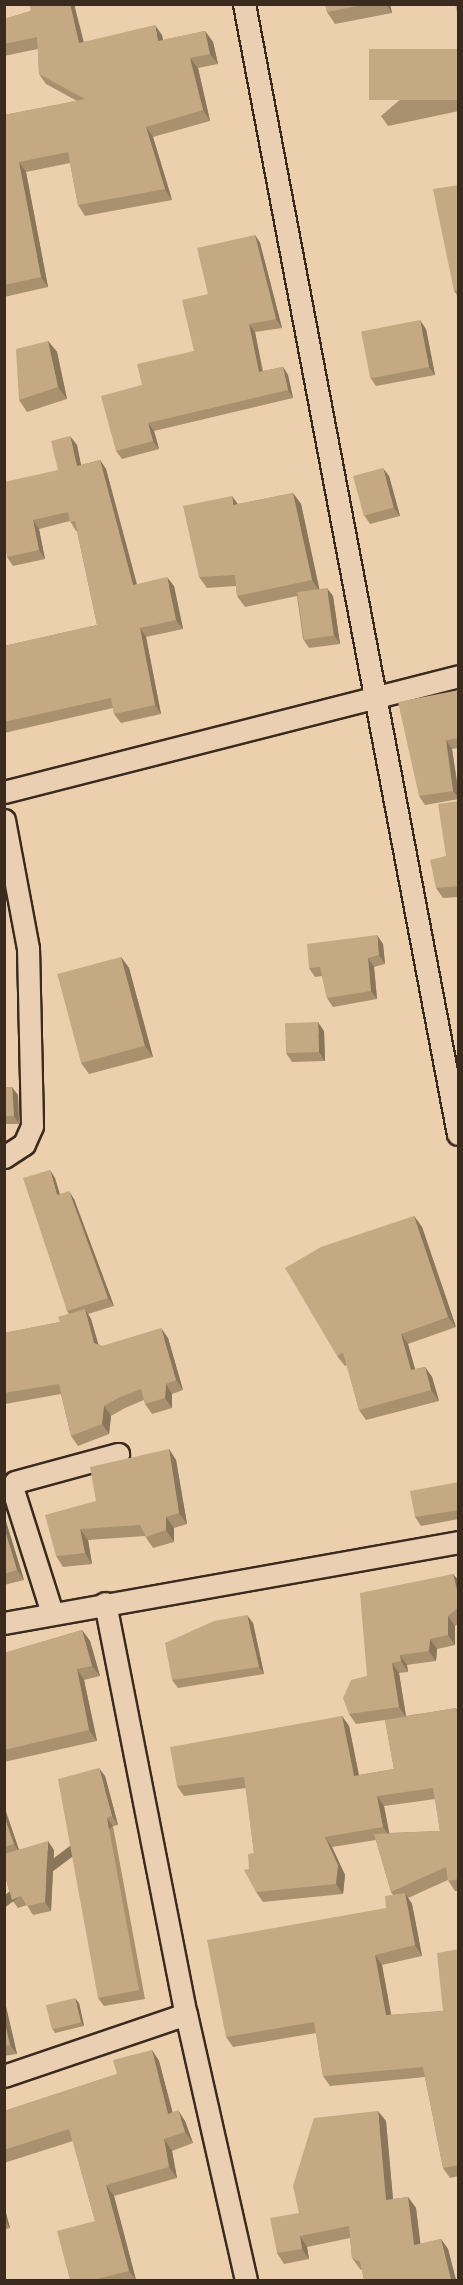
<!DOCTYPE html>
<html>
<head>
<meta charset="utf-8">
<style>
  body { margin:0 }
  #map { position:relative; width:463px; height:2285px; overflow:hidden; background:#ecd0ad; font-family:Itim,sans-serif }
  div>[style] { position:absolute }
  [style*='--x'] { left:calc(var(--x)*1px); top:calc(var(--y)*1px); width:calc(var(--w)*1px); rotate:calc(var(--a)*1deg) }
  .roads { filter:drop-shadow(2px 0 #3b2a1e) drop-shadow(-2px 0 #3b2a1e) drop-shadow(0 2px #3b2a1e) drop-shadow(0 -2px #3b2a1e) }
  .street>* { height:21px; margin:-10.5px; padding:0 10.5px; transform-origin:10.5px; border-radius:10.5px; background:#ebcfb2 }
  .wall>* { inset:0; background:#a99170 }
  .shaded-wall>* { inset:0; background:#89765b; transform-origin:0 0 }
  .building>* { inset:0; background:#c4a982; transform-origin:0 0 }
  span { translate:-50% -50%; white-space:nowrap; text-align:center; line-height:1.15; -webkit-text-stroke:5px #ebcfb2; paint-order:stroke }
  .frame { position:absolute; inset:0; border:6px solid #3b2a1e; pointer-events:none }
</style>
</head>
<body>
<div id="map">
  <div class="roads">
    <div class="street">
      <i style="--x:244;--y:4;--w:1150;--a:79.28"></i>
      <i style="--x:4;--y:792;--w:469;--a:-14.3"></i>
      <i style="--x:4;--y:820;--w:130;--a:79.4"></i>
      <i style="--x:28;--y:948;--w:178;--a:88.7"></i>
      <i style="--x:32;--y:1126;--w:20;--a:114"></i>
      <i style="--x:24;--y:1144;--w:24;--a:147"></i>
      <i style="--x:105;--y:1603;--w:419;--a:78.9"></i>
      <i style="--x:186;--y:2014;--w:273;--a:77.3"></i>
      <i style="--x:52;--y:1613;--w:129;--a:-107.6"></i>
      <i style="--x:13;--y:1490;--w:8;--a:-76"></i>
      <i style="--x:15;--y:1482;--w:107;--a:-15.2"></i>
      <i style="--x:4;--y:1623;--w:461;--a:-10.1"></i>
      <i style="--x:4;--y:2076;--w:192;--a:-18.8"></i>
    </div>
  </div>
  <div class="wall">
    <i style="clip-path:polygon(30px 4px,74px 4px,84px 42px,162px 35px,163px 40px,205px 31px,213px 42px,218px 64px,198px 68px,210px 121px,153px 137px,172px 200px,85px 216px,78px 205px,70px 163px,26px 172px,48px 287px,4px 297px,4px 115px,77px 101px,46px 84px,39px 74px,38px 49px,4px 56px,4px 19px,31px 11px)"></i>
    <i style="clip-path:polygon(325px 4px,390px 4px,392px 13px,335px 24px,327px 12px)"></i>
    <i style="clip-path:polygon(459px 49px,459px 111px,388px 126px,381px 116px)"></i>
    <i style="clip-path:polygon(459px 185px,459px 298px,454px 291px)"></i>
    <i style="clip-path:polygon(255px 235px,260px 243px,282px 328px,255px 332px,263px 371px,283px 367px,288px 375px,293px 398px,154px 431px,159px 449px,122px 459px,116px 451px,142px 385px,194px 351px)"></i>
    <i style="clip-path:polygon(426px 329px,435px 375px,376px 386px,370px 377px)"></i>
    <i style="clip-path:polygon(48px 341px,57px 352px,67px 399px,27px 412px,19px 400px)"></i>
    <i style="clip-path:polygon(77px 445px,81px 465px,100px 460px,106px 469px,137px 584px,174px 586px,183px 629px,146px 637px,161px 714px,121px 723px,114px 714px,113px 708px,4px 733px,4px 646px,97px 625px,77px 531px,76px 531px,70px 521px,39px 529px,45px 559px,13px 566px,7px 557px,58px 470px)"></i>
    <i style="clip-path:polygon(389px 476px,400px 516px,370px 524px,364px 515px)"></i>
    <i style="clip-path:polygon(293px 493px,301px 504px,319px 589px,333px 596px,340px 644px,309px 648px,303px 639px,297px 596px,245px 607px,237px 596px,236px 586px,207px 588px,199px 577px,238px 504px)"></i>
    <i style="clip-path:polygon(459px 690px,459px 748px,452px 749px,459px 793px,459px 799px,425px 805px,419px 796px)"></i>
    <i style="clip-path:polygon(459px 801px,459px 897px,443px 898px,436px 888px,446px 856px)"></i>
    <i style="clip-path:polygon(383px 944px,385px 964px,374px 967px,377px 999px,333px 1007px,327px 998px,322px 976px,315px 977px,309px 968px)"></i>
    <i style="clip-path:polygon(121px 957px,129px 968px,153px 1057px,89px 1074px,81px 1063px)"></i>
    <i style="clip-path:polygon(324px 1031px,325px 1061px,292px 1062px,286px 1053px)"></i>
    <i style="clip-path:polygon(4px 1087px,18px 1095px,19px 1124px,4px 1124px)"></i>
    <i style="clip-path:polygon(55px 1178px,60px 1194px,74px 1199px,114px 1306px,88px 1314px,91px 1319px,98px 1344px,102px 1346px,168px 1338px,183px 1390px,172px 1394px,172px 1408px,152px 1414px,145px 1404px,144px 1400px,125px 1408px,111px 1416px,109px 1434px,78px 1446px,71px 1436px,61px 1394px,5px 1404px,4px 1403px,4px 1333px,60px 1322px,69px 1314px,67px 1311px)"></i>
    <i style="clip-path:polygon(414px 1216px,422px 1227px,456px 1327px,408px 1344px,415px 1369px,425px 1367px,432px 1377px,439px 1401px,366px 1420px,359px 1410px,347px 1365px,345px 1366px,337px 1356px)"></i>
    <i style="clip-path:polygon(169px 1449px,176px 1460px,187px 1524px,174px 1528px,174px 1542px,153px 1548px,145px 1536px,88px 1540px,92px 1564px,63px 1567px,56px 1556px,96px 1501px)"></i>
    <i style="clip-path:polygon(459px 1482px,459px 1519px,421px 1526px,415px 1517px)"></i>
    <i style="clip-path:polygon(4px 1515px,24px 1580px,4px 1585px)"></i>
    <i style="clip-path:polygon(evenodd,453px 1574px,459px 1581px,459px 1623px,455px 1626px,455px 1645px,437px 1649px,436px 1661px,407px 1665px,408px 1672px,399px 1673px,406px 1716px,456px 1708px,459px 1712px,459px 1891px,455px 1891px,448px 1880px,408px 1898px,412px 1904px,422px 1956px,382px 1965px,391px 2015px,443px 2011px,459px 1949px,459px 2176px,450px 2178px,443px 2168px,425px 2077px,330px 2086px,323px 2076px,316px 2033px,233px 2047px,226px 2037px,386px 1908px,393px 1895px,391px 1892px,376px 1840px,332px 1847px,345px 1875px,343px 1894px,263px 1902px,256px 1892px,249px 1869px,254px 1853px,246px 1788px,184px 1796px,177px 1786px,342px 1716px,349px 1726px,359px 1775px,394px 1769px,385px 1720px,356px 1724px,349px 1714px,367px 1676px,453px 1574px,435px 1799px,440px 1831px,389px 1833px,384px 1806px,435px 1799px)"></i>
    <i style="clip-path:polygon(253px 1623px,264px 1674px,178px 1688px,172px 1680px)"></i>
    <i style="clip-path:polygon(82px 1630px,90px 1641px,100px 1676px,84px 1680px,97px 1741px,4px 1762px,4px 1653px)"></i>
    <i style="clip-path:polygon(105px 1776px,118px 1825px,113px 1826px,145px 1999px,104px 2006px,98px 1998px)"></i>
    <i style="clip-path:polygon(4px 1806px,19px 1850px,54px 1850px,51px 1911px,33px 1915px,27px 1905px,18px 1908px,12px 1900px,4px 1873px)"></i>
    <i style="clip-path:polygon(4px 1998px,17px 2054px,4px 2056px)"></i>
    <i style="clip-path:polygon(79px 2003px,84px 2026px,55px 2033px,52px 2028px)"></i>
    <i style="clip-path:polygon(152px 2050px,159px 2061px,172px 2112px,185px 2121px,193px 2143px,172px 2151px,177px 2178px,114px 2196px,136px 2280px,70px 2280px,95px 2221px,73px 2141px,4px 2163px,4px 2111px,117px 2074px)"></i>
    <i style="clip-path:polygon(386px 2121px,393px 2199px,408px 2197px,416px 2208px,420px 2244px,441px 2239px,448px 2249px,456px 2280px,364px 2280px,362px 2270px,360px 2269px,352px 2258px,350px 2238px,307px 2247px,309px 2259px,284px 2264px,277px 2253px,299px 2213px)"></i>
    <i style="clip-path:polygon(4px 2206px,10px 2228px,4px 2230px)"></i>
  </div>
  <div class="shaded-wall">
    <i style="clip-path:polygon(70px 4px,74px 4px,86px 53px,79px 43px)"></i>
    <i style="clip-path:polygon(386px 4px,390px 4px,392px 13px)"></i>
    <i style="clip-path:polygon(155px 25px,162px 35px,165px 51px,158px 41px)"></i>
    <i style="clip-path:polygon(205px 31px,213px 42px,218px 64px,210px 54px)"></i>
    <i style="clip-path:polygon(190px 58px,198px 68px,210px 121px,203px 110px)"></i>
    <i style="clip-path:polygon(146px 127px,153px 137px,172px 200px,165px 189px)"></i>
    <i style="clip-path:polygon(19px 162px,26px 172px,48px 287px,41px 277px)"></i>
    <i style="clip-path:polygon(255px 235px,260px 243px,282px 328px,276px 319px)"></i>
    <i style="clip-path:polygon(420px 320px,426px 329px,435px 375px,429px 367px)"></i>
    <i style="clip-path:polygon(249px 324px,255px 332px,264px 380px,259px 372px)"></i>
    <i style="clip-path:polygon(48px 341px,57px 352px,67px 399px,58px 387px)"></i>
    <i style="clip-path:polygon(283px 367px,288px 375px,293px 398px,288px 390px)"></i>
    <i style="clip-path:polygon(148px 423px,154px 431px,159px 449px,153px 441px)"></i>
    <i style="clip-path:polygon(70px 436px,77px 445px,83px 475px,77px 466px)"></i>
    <i style="clip-path:polygon(100px 460px,106px 469px,139px 593px,133px 585px)"></i>
    <i style="clip-path:polygon(383px 468px,389px 476px,400px 516px,394px 508px)"></i>
    <i style="clip-path:polygon(293px 493px,301px 504px,320px 592px,312px 580px)"></i>
    <i style="clip-path:polygon(232px 496px,240px 507px,233px 505px)"></i>
    <i style="clip-path:polygon(33px 520px,39px 529px,45px 559px,39px 550px)"></i>
    <i style="clip-path:polygon(167px 577px,174px 586px,183px 629px,176px 620px)"></i>
    <i style="clip-path:polygon(327px 588px,333px 596px,340px 644px,334px 635px)"></i>
    <i style="clip-path:polygon(140px 628px,146px 637px,161px 714px,155px 705px)"></i>
    <i style="clip-path:polygon(446px 740px,452px 749px,459px 798px,453px 791px)"></i>
    <i style="clip-path:polygon(377px 935px,383px 944px,385px 964px,379px 955px)"></i>
    <i style="clip-path:polygon(121px 957px,129px 968px,153px 1057px,145px 1046px)"></i>
    <i style="clip-path:polygon(368px 958px,374px 967px,377px 999px,371px 991px)"></i>
    <i style="clip-path:polygon(318px 1022px,324px 1031px,325px 1061px,319px 1052px)"></i>
    <i style="clip-path:polygon(12px 1087px,18px 1095px,19px 1124px,14px 1116px)"></i>
    <i style="clip-path:polygon(50px 1170px,55px 1178px,62px 1203px,57px 1195px)"></i>
    <i style="clip-path:polygon(69px 1191px,74px 1199px,114px 1306px,108px 1298px)"></i>
    <i style="clip-path:polygon(414px 1216px,422px 1227px,456px 1327px,448px 1317px)"></i>
    <i style="clip-path:polygon(85px 1309px,91px 1319px,101px 1353px,94px 1343px)"></i>
    <i style="clip-path:polygon(161px 1328px,168px 1338px,183px 1390px,176px 1380px)"></i>
    <i style="clip-path:polygon(401px 1334px,408px 1344px,418px 1380px,411px 1370px)"></i>
    <i style="clip-path:polygon(425px 1367px,432px 1377px,439px 1401px,431px 1390px)"></i>
    <i style="clip-path:polygon(166px 1384px,172px 1394px,172px 1408px,165px 1398px)"></i>
    <i style="clip-path:polygon(104px 1406px,111px 1416px,109px 1434px,102px 1424px)"></i>
    <i style="clip-path:polygon(169px 1449px,176px 1460px,187px 1524px,179px 1513px)"></i>
    <i style="clip-path:polygon(4px 1515px,24px 1580px,17px 1570px,4px 1527px)"></i>
    <i style="clip-path:polygon(166px 1517px,174px 1528px,174px 1542px,166px 1530px)"></i>
    <i style="clip-path:polygon(80px 1529px,88px 1540px,92px 1564px,85px 1553px)"></i>
    <i style="clip-path:polygon(453px 1574px,459px 1581px,459px 1598px)"></i>
    <i style="clip-path:polygon(247px 1615px,253px 1623px,264px 1674px,259px 1667px)"></i>
    <i style="clip-path:polygon(448px 1616px,455px 1626px,455px 1645px,448px 1635px)"></i>
    <i style="clip-path:polygon(82px 1630px,90px 1641px,100px 1676px,92px 1666px)"></i>
    <i style="clip-path:polygon(430px 1639px,437px 1649px,436px 1661px,429px 1651px)"></i>
    <i style="clip-path:polygon(400px 1655px,407px 1665px,408px 1672px,401px 1661px)"></i>
    <i style="clip-path:polygon(392px 1663px,399px 1673px,406px 1717px,399px 1707px)"></i>
    <i style="clip-path:polygon(77px 1669px,84px 1680px,97px 1741px,89px 1730px)"></i>
    <i style="clip-path:polygon(342px 1716px,349px 1726px,361px 1786px,354px 1776px)"></i>
    <i style="clip-path:polygon(99px 1768px,105px 1776px,118px 1825px,112px 1816px)"></i>
    <i style="clip-path:polygon(377px 1796px,384px 1806px,390px 1837px,383px 1827px)"></i>
    <i style="clip-path:polygon(4px 1806px,20px 1853px,14px 1844px,4px 1816px)"></i>
    <i style="left:107px;top:1818px;width:10px;height:175px;rotate:53deg"></i>
    <i style="clip-path:polygon(325px 1837px,332px 1847px,345px 1875px,343px 1894px,336px 1884px)"></i>
    <i style="clip-path:polygon(48px 1841px,54px 1850px,51px 1911px,45px 1902px)"></i>
    <i style="clip-path:polygon(405px 1893px,412px 1904px,422px 1956px,415px 1945px)"></i>
    <i style="clip-path:polygon(375px 1955px,382px 1965px,393px 2025px,386px 2015px)"></i>
    <i style="clip-path:polygon(4px 1998px,17px 2054px,10px 2045px,4px 2019px)"></i>
    <i style="clip-path:polygon(75px 1998px,79px 2003px,84px 2026px,81px 2022px)"></i>
    <i style="clip-path:polygon(152px 2050px,159px 2061px,176px 2125px,168px 2114px)"></i>
    <i style="clip-path:polygon(178px 2110px,185px 2121px,193px 2143px,185px 2132px)"></i>
    <i style="clip-path:polygon(378px 2111px,386px 2121px,394px 2211px,386px 2200px)"></i>
    <i style="clip-path:polygon(164px 2139px,172px 2151px,177px 2178px,169px 2167px)"></i>
    <i style="clip-path:polygon(106px 2185px,114px 2196px,136px 2280px,129px 2271px)"></i>
    <i style="clip-path:polygon(408px 2197px,416px 2208px,422px 2256px,414px 2245px)"></i>
    <i style="clip-path:polygon(4px 2206px,10px 2228px,4px 2220px)"></i>
    <i style="clip-path:polygon(300px 2236px,307px 2247px,309px 2259px,302px 2249px)"></i>
    <i style="clip-path:polygon(441px 2239px,448px 2249px,456px 2280px,451px 2280px)"></i>
  </div>
  <div class="building">
    <i style="clip-path:polygon(30px 4px,70px 4px,79px 43px,155px 25px,158px 41px,205px 31px,210px 54px,190px 58px,203px 110px,146px 127px,165px 189px,78px 205px,68px 152px,19px 162px,41px 277px,4px 285px,4px 115px,85px 99px,39px 74px,37px 37px,4px 44px,4px 19px,31px 11px)"></i>
    <i style="clip-path:polygon(325px 4px,367px 4px,327px 12px)"></i>
    <i style="clip-path:polygon(455px 4px,459px 4px,459px 22px)"></i>
    <i style="left:459px;top:49px;width:51px;height:90px;rotate:90deg"></i>
    <i style="clip-path:polygon(459px 185px,459px 290px,454px 291px,433px 189px)"></i>
    <i style="clip-path:polygon(255px 235px,276px 319px,249px 324px,259px 372px,283px 367px,288px 390px,148px 423px,153px 441px,116px 451px,101px 396px,142px 385px,137px 364px,194px 351px,182px 300px,208px 294px,197px 248px)"></i>
    <i style="left:420px;top:320px;width:48px;height:60px;rotate:79deg"></i>
    <i style="clip-path:polygon(48px 341px,58px 387px,19px 400px,16px 349px)"></i>
    <i style="clip-path:polygon(70px 436px,77px 466px,100px 460px,133px 585px,167px 577px,176px 620px,140px 628px,155px 705px,114px 714px,111px 698px,4px 722px,4px 646px,97px 625px,75px 521px,70px 522px,68px 512px,33px 520px,39px 550px,7px 557px,4px 544px,4px 482px,58px 470px,51px 441px)"></i>
    <i style="left:383px;top:468px;width:41px;height:31px;rotate:75deg"></i>
    <i style="clip-path:polygon(293px 493px,312px 580px,237px 596px,235px 575px,199px 577px,183px 506px,232px 496px,233px 505px)"></i>
    <i style="left:327px;top:588px;width:48px;height:30px;rotate:82deg"></i>
    <i style="clip-path:polygon(459px 690px,459px 738px,446px 740px,453px 791px,419px 796px,398px 702px)"></i>
    <i style="clip-path:polygon(459px 801px,459px 886px,436px 888px,430px 860px,446px 856px,438px 804px)"></i>
    <i style="clip-path:polygon(377px 935px,379px 955px,368px 958px,371px 991px,327px 998px,320px 967px,309px 968px,307px 944px)"></i>
    <i style="left:121px;top:957px;width:92px;height:66px;rotate:75deg"></i>
    <i style="left:318px;top:1022px;width:30px;height:33px;rotate:88deg"></i>
    <i style="clip-path:polygon(4px 1087px,12px 1087px,14px 1116px,4px 1116px)"></i>
    <i style="clip-path:polygon(50px 1170px,57px 1195px,69px 1191px,108px 1298px,67px 1311px,23px 1178px)"></i>
    <i style="clip-path:polygon(414px 1216px,448px 1317px,401px 1334px,411px 1370px,425px 1367px,431px 1390px,359px 1410px,343px 1353px,337px 1356px,285px 1268px,321px 1247px)"></i>
    <i style="clip-path:polygon(85px 1309px,94px 1343px,102px 1346px,161px 1328px,176px 1380px,166px 1384px,165px 1398px,145px 1404px,141px 1389px,118px 1398px,104px 1406px,102px 1424px,71px 1436px,59px 1384px,4px 1393px,4px 1333px,60px 1322px,58px 1317px)"></i>
    <i style="clip-path:polygon(169px 1449px,179px 1513px,166px 1517px,166px 1530px,146px 1537px,140px 1525px,80px 1529px,85px 1553px,56px 1556px,45px 1515px,96px 1501px,90px 1467px)"></i>
    <i style="clip-path:polygon(459px 1482px,459px 1510px,415px 1517px,410px 1491px)"></i>
    <i style="clip-path:polygon(4px 1527px,17px 1570px,4px 1574px)"></i>
    <i style="clip-path:polygon(453px 1574px,459px 1598px,459px 1607px,448px 1616px,448px 1635px,430px 1639px,429px 1651px,400px 1655px,401px 1661px,392px 1663px,399px 1707px,349px 1714px,343px 1698px,351px 1680px,367px 1676px,360px 1593px)"></i>
    <i style="clip-path:polygon(247px 1615px,259px 1667px,172px 1680px,165px 1643px,214px 1621px)"></i>
    <i style="clip-path:polygon(82px 1630px,92px 1666px,77px 1669px,89px 1730px,4px 1750px,4px 1653px)"></i>
    <i style="clip-path:polygon(456px 1708px,459px 1723px,459px 1879px,448px 1881px,446px 1867px,391px 1892px,374px 1834px,440px 1831px,433px 1788px,377px 1796px,383px 1827px,325px 1837px,338px 1865px,336px 1884px,256px 1892px,244px 1870px,249px 1869px,248px 1854px,254px 1853px,244px 1777px,177px 1786px,170px 1747px,342px 1716px,354px 1776px,394px 1769px,385px 1720px)"></i>
    <i style="clip-path:polygon(99px 1768px,112px 1816px,107px 1818px,139px 1990px,98px 1998px,58px 1779px)"></i>
    <i style="clip-path:polygon(4px 1816px,14px 1844px,4px 1847px)"></i>
    <i style="clip-path:polygon(48px 1841px,45px 1902px,27px 1906px,21px 1896px,12px 1900px,4px 1873px,4px 1854px)"></i>
    <i style="clip-path:polygon(405px 1893px,415px 1945px,375px 1955px,386px 2015px,443px 2011px,437px 1953px,459px 1949px,459px 2051px,458px 2051px,459px 2056px,459px 2165px,443px 2168px,423px 2067px,323px 2076px,314px 2022px,226px 2037px,207px 1940px,386px 1908px,385px 1896px)"></i>
    <i style="left:75px;top:1998px;width:25px;height:30px;rotate:76deg"></i>
    <i style="clip-path:polygon(4px 2019px,10px 2045px,4px 2046px)"></i>
    <i style="clip-path:polygon(152px 2050px,168px 2114px,178px 2110px,185px 2132px,164px 2139px,169px 2167px,106px 2185px,129px 2271px,93px 2280px,70px 2280px,57px 2231px,95px 2221px,69px 2129px,4px 2150px,4px 2111px,117px 2074px,113px 2060px)"></i>
    <i style="clip-path:polygon(378px 2111px,386px 2200px,408px 2197px,414px 2245px,441px 2239px,451px 2280px,387px 2280px,386px 2279px,364px 2280px,360px 2262px,352px 2258px,349px 2226px,300px 2236px,302px 2249px,277px 2253px,270px 2218px,299px 2213px,293px 2186px,314px 2118px)"></i>
  </div>
  <div class="frame"></div>
</div>
</body>
</html>
